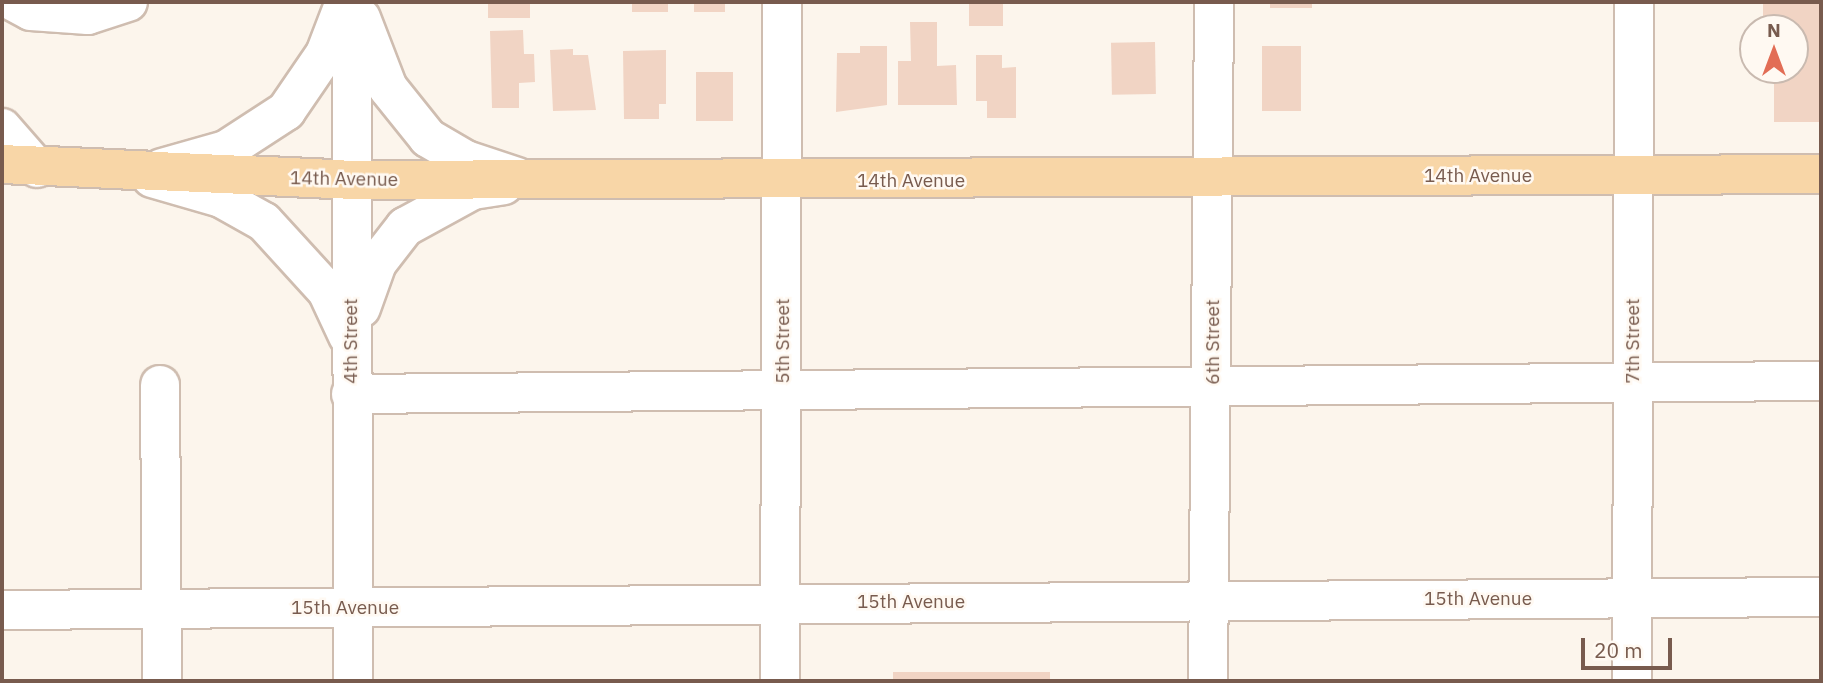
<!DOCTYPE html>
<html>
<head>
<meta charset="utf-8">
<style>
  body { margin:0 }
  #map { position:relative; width:1823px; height:683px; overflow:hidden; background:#fcf5ec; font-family:"IBM Plex Sans",sans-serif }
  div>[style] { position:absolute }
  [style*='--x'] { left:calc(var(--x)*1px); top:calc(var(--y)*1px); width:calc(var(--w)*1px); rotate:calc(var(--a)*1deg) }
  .building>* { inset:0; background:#f1d4c4; transform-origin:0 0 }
  .roads { filter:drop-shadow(2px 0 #cfbdb0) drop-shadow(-2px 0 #cfbdb0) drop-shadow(0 2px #cfbdb0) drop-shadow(0 -2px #cfbdb0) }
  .minor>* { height:38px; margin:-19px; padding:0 19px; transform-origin:19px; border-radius:19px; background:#fff }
  .major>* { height:38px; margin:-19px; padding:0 19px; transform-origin:19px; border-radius:19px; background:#f8d6a7 }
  span { translate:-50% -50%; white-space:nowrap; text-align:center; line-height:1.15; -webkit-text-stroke:5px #fff9f2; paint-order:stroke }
  .street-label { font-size:19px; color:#785b4e }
  .frame { position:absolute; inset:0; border:4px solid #785b4e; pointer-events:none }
  .north { position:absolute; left:1739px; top:14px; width:70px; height:70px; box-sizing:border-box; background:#fff9f2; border:2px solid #c9bab0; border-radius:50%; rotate:0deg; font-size:19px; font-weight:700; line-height:28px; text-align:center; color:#785b4e }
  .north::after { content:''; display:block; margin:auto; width:24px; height:32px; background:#e26d55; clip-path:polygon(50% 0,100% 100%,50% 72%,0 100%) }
  .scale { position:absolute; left:1581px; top:638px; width:91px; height:32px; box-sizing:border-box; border:4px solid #785b4e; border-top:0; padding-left:9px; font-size:21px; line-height:24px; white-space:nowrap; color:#785b4e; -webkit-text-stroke:5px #fff9f2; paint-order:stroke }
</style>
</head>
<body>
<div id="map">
  <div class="building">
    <i style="left:488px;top:2px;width:42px;height:16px"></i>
    <i style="left:632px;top:2px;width:36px;height:10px"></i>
    <i style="left:694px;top:2px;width:31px;height:10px"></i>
    <i style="left:969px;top:2px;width:34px;height:24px"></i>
    <i style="left:1270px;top:2px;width:42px;height:6px"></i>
    <i style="clip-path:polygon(1763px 2px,1821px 2px,1821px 122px,1774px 122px,1774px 70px,1795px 70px,1795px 28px,1773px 28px,1773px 16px,1763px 16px)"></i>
    <i style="clip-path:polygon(910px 22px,937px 22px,937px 66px,956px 65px,957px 105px,898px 105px,898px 61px,911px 61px)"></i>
    <i style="clip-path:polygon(523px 30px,524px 54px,534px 54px,535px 82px,519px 83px,519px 108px,492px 108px,490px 31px)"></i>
    <i style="left:1155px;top:42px;width:52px;height:44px;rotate:89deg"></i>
    <i style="clip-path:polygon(860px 46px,887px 46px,887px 105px,836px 112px,837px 53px,860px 53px)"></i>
    <i style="left:1262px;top:46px;width:39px;height:65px"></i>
    <i style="clip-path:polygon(573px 49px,573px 55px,588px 55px,596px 110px,553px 111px,550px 50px)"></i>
    <i style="clip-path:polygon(666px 50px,666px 104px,659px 104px,659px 119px,624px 119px,623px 51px)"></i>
    <i style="clip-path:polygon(976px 55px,1002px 55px,1002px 68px,1016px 67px,1016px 118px,987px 118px,987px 101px,976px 101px)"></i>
    <i style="left:696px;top:72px;width:37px;height:49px"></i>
    <i style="left:893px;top:672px;width:157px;height:9px"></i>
  </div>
  <div class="roads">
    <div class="minor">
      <i style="--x:14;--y:2;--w:19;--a:28"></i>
      <i style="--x:31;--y:11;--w:57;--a:4"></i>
      <i style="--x:88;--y:15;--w:42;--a:-18"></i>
      <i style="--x:352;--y:2;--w:679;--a:89.92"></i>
      <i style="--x:361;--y:18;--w:75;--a:68.9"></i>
      <i style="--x:388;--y:88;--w:64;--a:51.3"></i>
      <i style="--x:428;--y:138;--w:44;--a:30.1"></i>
      <i style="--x:466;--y:160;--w:54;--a:18.4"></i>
      <i style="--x:2;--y:128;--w:53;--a:48.8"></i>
      <i style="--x:162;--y:168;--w:66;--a:-15.7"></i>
      <i style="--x:226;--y:150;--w:72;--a:-33"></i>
      <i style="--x:286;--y:111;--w:69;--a:-55.6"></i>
      <i style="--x:325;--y:54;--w:50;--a:-69"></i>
      <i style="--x:152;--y:178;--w:72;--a:16.2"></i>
      <i style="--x:221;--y:198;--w:49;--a:29.2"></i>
      <i style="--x:264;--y:222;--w:93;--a:47.6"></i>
      <i style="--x:327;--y:291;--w:50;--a:65"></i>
      <i style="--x:361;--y:308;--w:48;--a:-70.4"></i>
      <i style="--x:377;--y:263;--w:46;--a:-52.1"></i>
      <i style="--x:405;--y:227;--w:77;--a:-28.6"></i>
      <i style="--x:473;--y:190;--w:31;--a:-9"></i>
      <i style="--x:160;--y:385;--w:296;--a:89.6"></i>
      <i style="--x:351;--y:394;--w:1470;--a:-0.51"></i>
      <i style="--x:2;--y:610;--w:1819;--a:-0.41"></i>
      <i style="--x:780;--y:681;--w:679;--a:-89.83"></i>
      <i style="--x:1208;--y:681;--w:679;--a:-89.49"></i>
      <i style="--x:1632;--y:681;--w:679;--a:-89.83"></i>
    </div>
    <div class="major">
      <i style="--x:2;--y:164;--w:350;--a:2.6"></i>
      <i style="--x:352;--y:180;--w:1469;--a:-0.23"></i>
    </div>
  </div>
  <div class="street-label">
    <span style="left:1478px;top:176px">14th Avenue</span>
    <span style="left:344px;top:179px;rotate:1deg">14th Avenue</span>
    <span style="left:911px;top:181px">14th Avenue</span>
    <span style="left:351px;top:341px;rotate:-90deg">4th Street</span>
    <span style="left:783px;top:341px;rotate:-90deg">5th Street</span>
    <span style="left:1633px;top:341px;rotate:-90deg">7th Street</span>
    <span style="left:1213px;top:342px;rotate:-90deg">6th Street</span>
    <span style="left:1478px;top:599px">15th Avenue</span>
    <span style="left:911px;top:602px">15th Avenue</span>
    <span style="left:345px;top:608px">15th Avenue</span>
  </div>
  <div class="frame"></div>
  <div class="north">N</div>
  <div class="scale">20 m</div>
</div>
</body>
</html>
